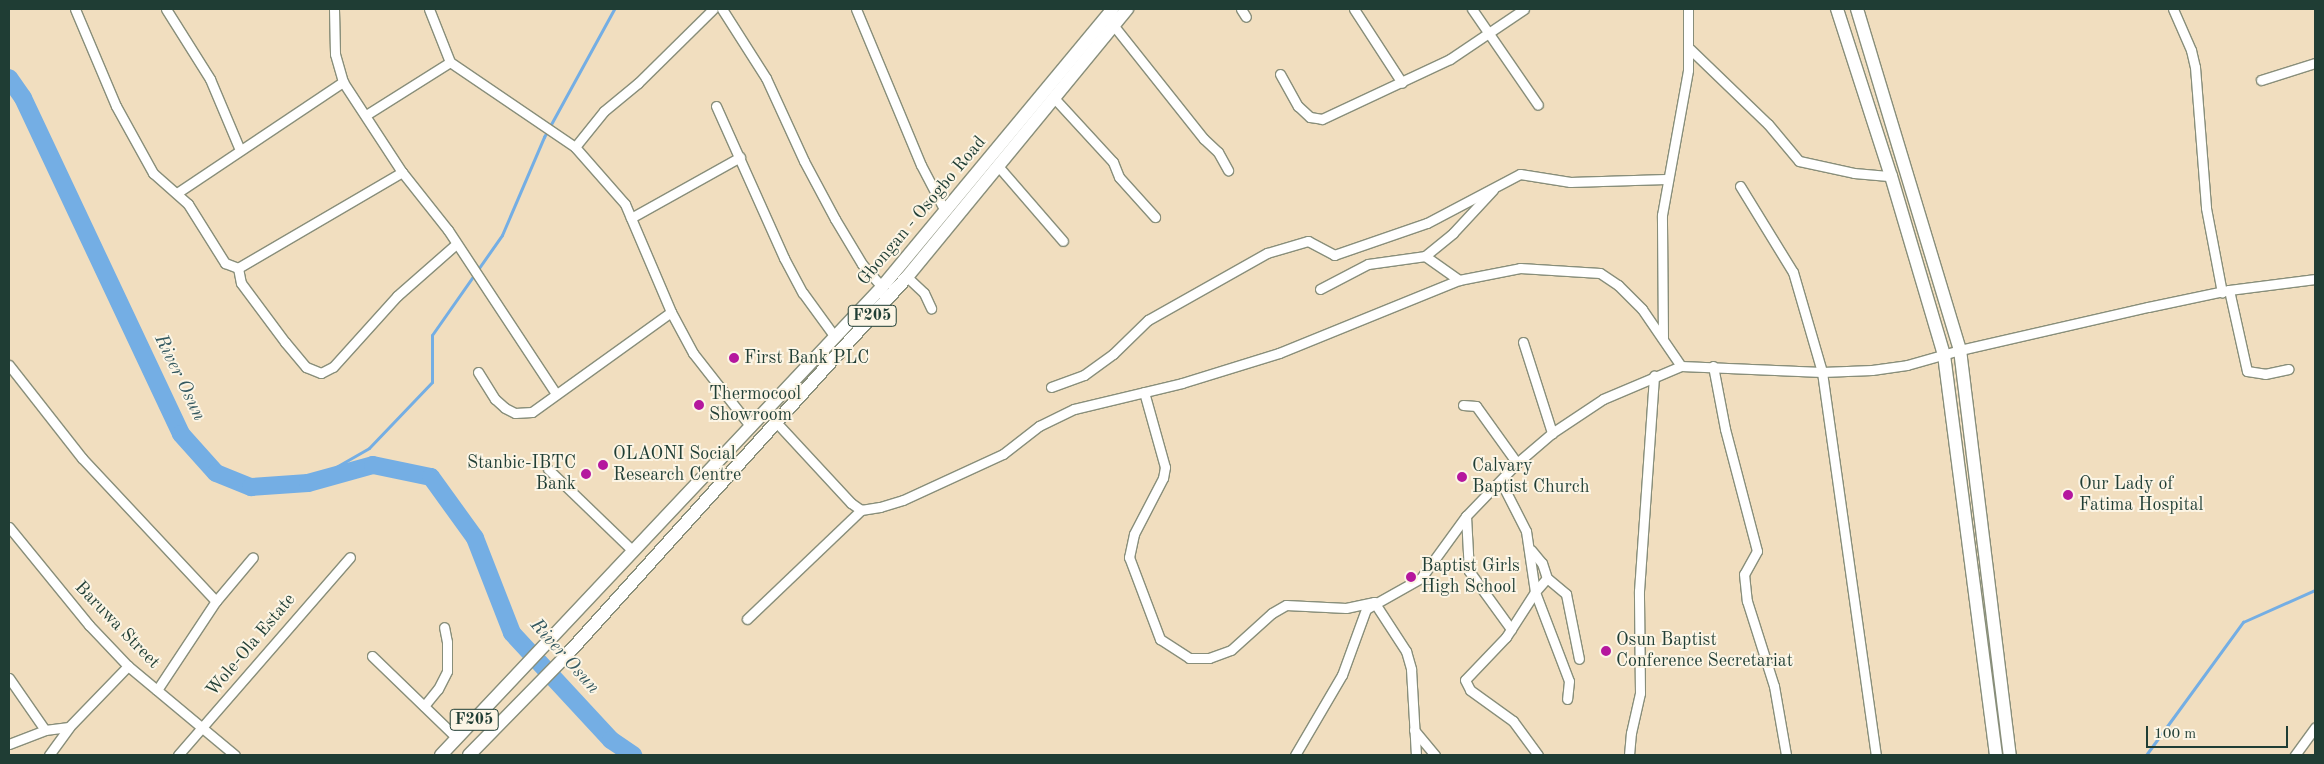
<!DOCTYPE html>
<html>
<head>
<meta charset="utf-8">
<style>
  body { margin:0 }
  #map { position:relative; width:2324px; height:764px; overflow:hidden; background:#f1debf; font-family:"Old Standard TT",serif }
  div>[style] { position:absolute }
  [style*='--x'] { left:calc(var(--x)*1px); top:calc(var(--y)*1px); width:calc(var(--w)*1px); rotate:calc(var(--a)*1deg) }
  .stream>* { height:3px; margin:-1.5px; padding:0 1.5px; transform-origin:1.5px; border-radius:1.5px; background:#74aee4 }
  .river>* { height:18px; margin:-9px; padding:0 9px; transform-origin:9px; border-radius:9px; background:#74aee4 }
  .roads { filter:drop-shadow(1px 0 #888e7a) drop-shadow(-1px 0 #888e7a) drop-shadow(0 1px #888e7a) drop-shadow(0 -1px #888e7a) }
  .minor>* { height:9px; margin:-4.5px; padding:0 4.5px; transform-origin:4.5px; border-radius:4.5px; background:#fff }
  .primary>* { height:12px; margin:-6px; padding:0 6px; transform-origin:6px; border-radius:6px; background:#fff }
  .dots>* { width:14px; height:14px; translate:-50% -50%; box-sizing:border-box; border:2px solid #fcf5e5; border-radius:50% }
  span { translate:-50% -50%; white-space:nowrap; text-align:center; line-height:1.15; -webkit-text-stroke:4px #fcf5e5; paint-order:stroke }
  .shield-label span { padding:1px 4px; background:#fcf5e5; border:1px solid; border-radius:4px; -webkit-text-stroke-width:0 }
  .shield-label { font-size:16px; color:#1f3d34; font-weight:700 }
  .street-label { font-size:18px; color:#1f3d34 }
  .poi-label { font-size:18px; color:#1f3d34 }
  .left { translate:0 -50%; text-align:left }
  .right { translate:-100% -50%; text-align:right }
  .water-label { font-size:19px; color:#345960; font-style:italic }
  .frame { position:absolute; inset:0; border:10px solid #1f3d34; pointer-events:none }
  .scale { position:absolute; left:2146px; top:726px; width:142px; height:22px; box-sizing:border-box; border:2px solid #1f3d34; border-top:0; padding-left:6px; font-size:15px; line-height:18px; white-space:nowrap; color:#1f3d34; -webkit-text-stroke:4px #fcf5e5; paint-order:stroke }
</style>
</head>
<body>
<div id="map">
  <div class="stream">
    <i style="--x:308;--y:483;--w:70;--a:-29.8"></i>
    <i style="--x:369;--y:448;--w:91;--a:-46.3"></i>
    <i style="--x:432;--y:382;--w:47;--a:-90"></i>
    <i style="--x:432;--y:335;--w:122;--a:-55"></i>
    <i style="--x:502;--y:235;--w:107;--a:-66.8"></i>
    <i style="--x:544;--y:137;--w:146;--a:-61.3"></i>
    <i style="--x:2146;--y:755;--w:165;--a:-53.9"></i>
    <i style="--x:2243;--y:622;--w:79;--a:-24"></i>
  </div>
  <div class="river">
    <i style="--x:9;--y:78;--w:24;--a:55"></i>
    <i style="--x:23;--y:98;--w:371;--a:64.8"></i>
    <i style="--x:181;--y:434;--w:52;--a:48.1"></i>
    <i style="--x:216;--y:473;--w:38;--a:22"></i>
    <i style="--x:251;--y:487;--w:57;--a:-4"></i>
    <i style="--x:308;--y:483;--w:67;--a:-15.5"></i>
    <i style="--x:373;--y:465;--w:59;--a:11.7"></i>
    <i style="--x:431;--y:477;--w:75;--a:54.2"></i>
    <i style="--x:475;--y:538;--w:102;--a:68.7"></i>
    <i style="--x:512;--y:633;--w:146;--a:47.2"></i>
    <i style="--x:611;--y:740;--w:27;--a:34"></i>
  </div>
  <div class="roads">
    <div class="minor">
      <i style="--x:75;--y:9;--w:105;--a:67.1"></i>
      <i style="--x:116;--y:106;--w:77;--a:61.1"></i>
      <i style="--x:153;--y:173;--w:47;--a:41.5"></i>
      <i style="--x:188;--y:204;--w:70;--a:57.9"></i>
      <i style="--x:225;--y:263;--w:14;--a:21"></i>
      <i style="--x:166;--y:9;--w:83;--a:57.8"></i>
      <i style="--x:210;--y:79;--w:77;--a:67.1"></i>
      <i style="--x:334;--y:9;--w:45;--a:88.7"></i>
      <i style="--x:335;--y:54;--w:29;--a:74"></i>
      <i style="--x:343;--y:82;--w:108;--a:56.8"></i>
      <i style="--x:402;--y:172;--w:74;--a:51.6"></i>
      <i style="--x:448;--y:230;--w:196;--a:56.6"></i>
      <i style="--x:429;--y:9;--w:57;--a:68.4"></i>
      <i style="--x:450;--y:62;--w:151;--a:34.2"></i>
      <i style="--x:575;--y:147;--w:76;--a:48.7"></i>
      <i style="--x:625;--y:204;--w:117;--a:66.9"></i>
      <i style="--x:671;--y:312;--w:47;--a:61.8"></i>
      <i style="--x:693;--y:353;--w:94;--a:51.9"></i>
      <i style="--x:722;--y:9;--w:82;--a:57.5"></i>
      <i style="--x:766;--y:78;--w:91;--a:65.4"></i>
      <i style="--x:804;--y:161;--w:66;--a:61.9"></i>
      <i style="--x:835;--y:219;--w:52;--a:59"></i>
      <i style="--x:862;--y:264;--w:30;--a:49"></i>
      <i style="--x:856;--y:9;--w:169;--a:67.4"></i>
      <i style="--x:921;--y:165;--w:52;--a:62.4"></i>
      <i style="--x:1241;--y:9;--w:9;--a:58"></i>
      <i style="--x:1354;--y:9;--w:88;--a:57"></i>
      <i style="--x:1472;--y:9;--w:116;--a:55.5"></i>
      <i style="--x:2173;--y:9;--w:45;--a:66.3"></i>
      <i style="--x:2191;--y:50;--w:17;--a:77"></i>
      <i style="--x:2195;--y:67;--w:141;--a:85.5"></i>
      <i style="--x:2206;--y:208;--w:86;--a:79.3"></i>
      <i style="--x:1114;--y:26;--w:144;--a:51.5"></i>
      <i style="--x:1204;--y:139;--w:19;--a:43"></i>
      <i style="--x:1218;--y:152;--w:21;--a:61"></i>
      <i style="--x:1690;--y:49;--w:108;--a:43.9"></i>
      <i style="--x:1768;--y:124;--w:48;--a:50"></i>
      <i style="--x:1799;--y:161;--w:56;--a:12.3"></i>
      <i style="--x:1854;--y:173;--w:37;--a:5"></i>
      <i style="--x:1280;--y:74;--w:37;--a:61"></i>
      <i style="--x:1298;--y:106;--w:16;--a:43"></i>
      <i style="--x:1310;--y:117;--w:12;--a:9"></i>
      <i style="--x:1322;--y:119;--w:141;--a:-25.1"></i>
      <i style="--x:1450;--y:59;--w:89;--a:-34"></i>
      <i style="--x:2261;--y:80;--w:57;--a:-17.5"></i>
      <i style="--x:1055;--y:99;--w:86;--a:47.4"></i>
      <i style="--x:1113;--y:162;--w:16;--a:68"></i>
      <i style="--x:1119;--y:177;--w:54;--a:48"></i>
      <i style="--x:716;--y:106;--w:167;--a:65.9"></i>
      <i style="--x:784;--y:258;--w:40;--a:62"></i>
      <i style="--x:803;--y:293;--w:54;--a:54"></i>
      <i style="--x:366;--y:115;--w:99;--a:-32.2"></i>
      <i style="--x:575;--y:147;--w:46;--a:-51.1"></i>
      <i style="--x:604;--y:111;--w:44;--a:-39.5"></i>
      <i style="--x:638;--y:83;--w:105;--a:-44.6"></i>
      <i style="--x:998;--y:166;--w:99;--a:49.1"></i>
      <i style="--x:1740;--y:186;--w:101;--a:58.4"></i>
      <i style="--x:1793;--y:272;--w:104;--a:73.8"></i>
      <i style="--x:1822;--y:372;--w:387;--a:82"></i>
      <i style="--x:177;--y:193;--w:200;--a:-33.8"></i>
      <i style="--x:631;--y:218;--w:125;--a:-29.2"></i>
      <i style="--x:1425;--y:256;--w:42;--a:35.2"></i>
      <i style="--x:238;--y:268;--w:15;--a:79"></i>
      <i style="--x:241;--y:283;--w:74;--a:53.3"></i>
      <i style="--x:285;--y:342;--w:33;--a:50"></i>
      <i style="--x:306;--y:367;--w:16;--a:22"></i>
      <i style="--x:321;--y:373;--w:13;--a:-27"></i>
      <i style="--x:333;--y:367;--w:96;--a:-48"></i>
      <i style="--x:397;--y:296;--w:79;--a:-41.4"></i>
      <i style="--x:238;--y:268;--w:190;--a:-30.3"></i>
      <i style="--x:907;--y:277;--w:23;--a:43"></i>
      <i style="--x:924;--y:293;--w:17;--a:65"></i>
      <i style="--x:1320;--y:289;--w:54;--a:-27.5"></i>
      <i style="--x:1368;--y:264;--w:58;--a:-8"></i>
      <i style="--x:1425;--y:256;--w:36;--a:-39"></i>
      <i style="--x:1453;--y:233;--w:59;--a:-47.1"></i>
      <i style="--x:2229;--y:290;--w:83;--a:77.5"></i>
      <i style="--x:2247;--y:371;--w:18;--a:9"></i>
      <i style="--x:2265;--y:374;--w:24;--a:-12"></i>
      <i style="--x:1663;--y:338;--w:123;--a:-90.5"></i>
      <i style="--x:1662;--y:215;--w:147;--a:-79.8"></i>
      <i style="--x:1688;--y:70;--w:61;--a:-90"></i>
      <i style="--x:1523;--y:342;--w:96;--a:72.3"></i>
      <i style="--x:9;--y:365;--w:118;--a:51.9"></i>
      <i style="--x:82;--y:458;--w:196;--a:46.9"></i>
      <i style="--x:1713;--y:366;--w:64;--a:79.2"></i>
      <i style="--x:1725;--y:429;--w:126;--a:75.3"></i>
      <i style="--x:1757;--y:551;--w:26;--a:119"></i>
      <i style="--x:1744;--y:574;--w:27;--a:84"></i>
      <i style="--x:1747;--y:601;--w:89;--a:72.4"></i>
      <i style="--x:1774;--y:686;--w:70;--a:80.1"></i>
      <i style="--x:478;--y:372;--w:32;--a:58"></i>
      <i style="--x:495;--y:399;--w:13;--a:42"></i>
      <i style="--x:505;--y:408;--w:11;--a:27"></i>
      <i style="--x:515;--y:413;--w:17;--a:-3"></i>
      <i style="--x:532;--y:412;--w:171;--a:-35.7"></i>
      <i style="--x:1051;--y:387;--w:35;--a:-20"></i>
      <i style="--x:1084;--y:375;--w:36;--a:-36"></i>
      <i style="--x:1113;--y:354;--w:49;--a:-44.2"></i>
      <i style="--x:1148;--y:320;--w:137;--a:-29.4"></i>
      <i style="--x:1267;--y:253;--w:43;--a:-16.3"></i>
      <i style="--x:1308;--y:241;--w:30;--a:28"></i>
      <i style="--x:1334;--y:255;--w:98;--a:-19"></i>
      <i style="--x:1427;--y:223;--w:105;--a:-27.8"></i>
      <i style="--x:1520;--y:174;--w:51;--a:9.1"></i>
      <i style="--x:1570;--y:182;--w:96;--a:-1.8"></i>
      <i style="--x:1144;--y:392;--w:78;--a:74.4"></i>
      <i style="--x:1165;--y:467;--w:11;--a:100"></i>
      <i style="--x:1163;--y:478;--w:63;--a:117.4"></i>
      <i style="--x:1134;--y:534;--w:24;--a:102"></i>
      <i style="--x:1129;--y:557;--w:88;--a:69.3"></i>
      <i style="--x:1160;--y:639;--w:35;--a:33"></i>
      <i style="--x:1189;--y:658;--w:20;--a:0"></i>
      <i style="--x:1209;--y:658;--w:23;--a:-20"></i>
      <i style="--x:1231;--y:650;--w:55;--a:-42.1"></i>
      <i style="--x:1272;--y:613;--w:16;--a:-30"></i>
      <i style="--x:1286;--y:605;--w:60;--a:2.9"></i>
      <i style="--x:1346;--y:608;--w:29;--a:-12"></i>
      <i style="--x:1374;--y:602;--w:59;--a:56.9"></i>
      <i style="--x:1406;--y:651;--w:19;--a:74"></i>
      <i style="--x:1411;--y:669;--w:86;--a:86.7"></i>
      <i style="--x:1463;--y:405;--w:13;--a:4"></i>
      <i style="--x:1476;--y:406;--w:70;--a:54.3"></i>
      <i style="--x:775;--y:421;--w:112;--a:47.2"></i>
      <i style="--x:851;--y:503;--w:12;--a:35"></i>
      <i style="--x:861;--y:510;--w:19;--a:-9"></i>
      <i style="--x:880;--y:507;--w:24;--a:-17"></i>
      <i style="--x:903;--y:500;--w:110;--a:-24.7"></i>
      <i style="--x:1003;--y:454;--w:46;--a:-37.9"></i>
      <i style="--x:1039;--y:426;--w:39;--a:-26"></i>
      <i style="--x:1074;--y:409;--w:111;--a:-13.5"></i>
      <i style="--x:1182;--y:383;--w:102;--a:-17.2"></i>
      <i style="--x:1279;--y:353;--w:194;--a:-22.1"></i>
      <i style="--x:1459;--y:280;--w:62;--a:-11.1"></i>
      <i style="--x:1520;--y:268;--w:80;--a:3.6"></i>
      <i style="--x:1600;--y:273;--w:22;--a:34"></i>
      <i style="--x:1618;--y:285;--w:34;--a:45"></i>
      <i style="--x:1642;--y:309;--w:69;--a:55.6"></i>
      <i style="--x:548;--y:469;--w:118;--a:44"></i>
      <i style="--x:1501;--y:482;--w:55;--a:63"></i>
      <i style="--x:1526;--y:531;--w:62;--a:81.6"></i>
      <i style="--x:1535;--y:592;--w:54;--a:122.8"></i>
      <i style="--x:1506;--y:637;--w:59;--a:133.6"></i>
      <i style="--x:1465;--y:680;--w:11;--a:63"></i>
      <i style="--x:1470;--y:690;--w:53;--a:35.8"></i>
      <i style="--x:1513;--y:721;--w:42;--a:53.7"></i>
      <i style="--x:1466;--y:516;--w:55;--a:86.9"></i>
      <i style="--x:1469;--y:571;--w:72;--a:54.1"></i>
      <i style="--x:9;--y:527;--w:127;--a:50.8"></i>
      <i style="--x:89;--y:625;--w:57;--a:46.4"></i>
      <i style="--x:128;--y:666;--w:139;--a:39.8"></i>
      <i style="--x:1531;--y:550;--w:17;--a:50"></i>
      <i style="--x:1542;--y:563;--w:16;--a:72"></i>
      <i style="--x:1547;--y:578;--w:25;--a:40"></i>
      <i style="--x:1566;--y:594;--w:66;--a:78.7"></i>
      <i style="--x:1547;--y:578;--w:18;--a:131"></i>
      <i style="--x:1535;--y:592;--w:95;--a:69.1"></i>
      <i style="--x:1569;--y:681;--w:18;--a:96"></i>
      <i style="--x:747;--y:619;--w:158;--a:-43.7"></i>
      <i style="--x:372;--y:656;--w:118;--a:44"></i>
      <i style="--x:9;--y:678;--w:63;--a:55.3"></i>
      <i style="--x:157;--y:690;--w:107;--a:-56.5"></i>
      <i style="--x:216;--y:601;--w:57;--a:-49.9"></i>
      <i style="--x:424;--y:706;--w:22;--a:-51"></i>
      <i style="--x:438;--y:689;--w:20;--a:-63"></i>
      <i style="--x:447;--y:671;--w:29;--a:-90"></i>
      <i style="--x:447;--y:642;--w:15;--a:-101"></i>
      <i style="--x:1414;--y:730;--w:33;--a:50"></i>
      <i style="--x:9;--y:744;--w:39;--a:-21"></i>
      <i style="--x:45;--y:730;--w:24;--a:-7"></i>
      <i style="--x:49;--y:755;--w:34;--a:-54"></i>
      <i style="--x:69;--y:727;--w:85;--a:-46"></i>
      <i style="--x:178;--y:755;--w:262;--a:-49"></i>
      <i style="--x:1295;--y:755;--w:93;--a:-59.6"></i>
      <i style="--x:1342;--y:675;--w:70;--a:-70"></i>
      <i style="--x:1366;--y:609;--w:63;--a:-29.4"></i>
      <i style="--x:1421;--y:578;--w:77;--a:-54"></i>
      <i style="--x:1466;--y:516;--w:74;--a:-46.1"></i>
      <i style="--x:1517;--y:463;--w:46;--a:-40.6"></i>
      <i style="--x:1552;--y:433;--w:61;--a:-33.7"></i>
      <i style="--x:1603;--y:399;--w:85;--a:-22.9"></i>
      <i style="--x:1681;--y:366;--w:141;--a:2.4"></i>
      <i style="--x:1822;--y:372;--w:50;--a:-2.3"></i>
      <i style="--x:1872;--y:370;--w:35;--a:-8"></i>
      <i style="--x:1907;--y:365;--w:55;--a:-15.8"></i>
      <i style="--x:1960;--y:350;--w:193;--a:-12.9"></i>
      <i style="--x:2148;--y:307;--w:83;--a:-11.9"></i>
      <i style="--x:2229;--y:290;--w:87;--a:-7.3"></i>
      <i style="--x:1629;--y:755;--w:22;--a:-85"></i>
      <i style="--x:1631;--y:733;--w:41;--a:-77.3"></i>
      <i style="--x:1640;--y:693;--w:102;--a:-90.6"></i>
      <i style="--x:1639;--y:591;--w:216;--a:-86"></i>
      <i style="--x:2295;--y:755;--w:34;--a:-54"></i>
    </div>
    <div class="primary">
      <i style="--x:1837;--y:9;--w:176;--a:72.1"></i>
      <i style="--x:1891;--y:176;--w:187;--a:73.5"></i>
      <i style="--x:1944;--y:355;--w:403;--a:82.6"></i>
      <i style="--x:1857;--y:9;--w:356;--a:73.2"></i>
      <i style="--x:1960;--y:350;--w:408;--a:83"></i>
      <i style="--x:441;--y:755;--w:643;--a:-46.7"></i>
      <i style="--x:882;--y:287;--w:361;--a:-50.3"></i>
      <i style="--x:469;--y:755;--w:137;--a:-45.6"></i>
      <i style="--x:565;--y:657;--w:511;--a:-48.01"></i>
      <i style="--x:907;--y:277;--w:347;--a:-50.6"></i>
    </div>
  </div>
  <div class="dots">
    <i style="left:734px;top:358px;background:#b5179e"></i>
    <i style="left:699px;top:405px;background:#b5179e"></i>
    <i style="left:603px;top:465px;background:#b5179e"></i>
    <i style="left:586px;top:474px;background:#b5179e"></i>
    <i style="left:1462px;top:477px;background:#b5179e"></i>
    <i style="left:2068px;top:495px;background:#b5179e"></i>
    <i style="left:1411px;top:577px;background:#b5179e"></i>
    <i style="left:1606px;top:651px;background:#b5179e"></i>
  </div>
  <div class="shield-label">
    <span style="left:872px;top:316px">F205</span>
    <span style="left:474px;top:720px">F205</span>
  </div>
  <div class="street-label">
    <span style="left:922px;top:211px;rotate:-50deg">Gbongan - Osogbo Road</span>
    <span style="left:117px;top:625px;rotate:46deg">Baruwa Street</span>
    <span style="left:251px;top:645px;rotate:-50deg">Wole-Ola Estate</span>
  </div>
  <div class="poi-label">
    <span class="left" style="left:744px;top:358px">First Bank PLC</span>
    <span class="left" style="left:709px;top:405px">Thermocool<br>Showroom</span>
    <span class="left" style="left:613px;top:465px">OLAONI Social<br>Research Centre</span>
    <span class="right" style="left:576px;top:474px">Stanbic-IBTC<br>Bank</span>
    <span class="left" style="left:1472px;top:477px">Calvary<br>Baptist Church</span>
    <span class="left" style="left:2079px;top:495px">Our Lady of<br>Fatima Hospital</span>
    <span class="left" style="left:1421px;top:577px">Baptist Girls<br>High School</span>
    <span class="left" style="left:1616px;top:651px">Osun Baptist<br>Conference Secretariat</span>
  </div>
  <div class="water-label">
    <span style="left:179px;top:378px;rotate:64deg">River Osun</span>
    <span style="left:564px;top:657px;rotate:48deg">River Osun</span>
  </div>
  <div class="frame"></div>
  <div class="scale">100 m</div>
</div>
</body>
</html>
